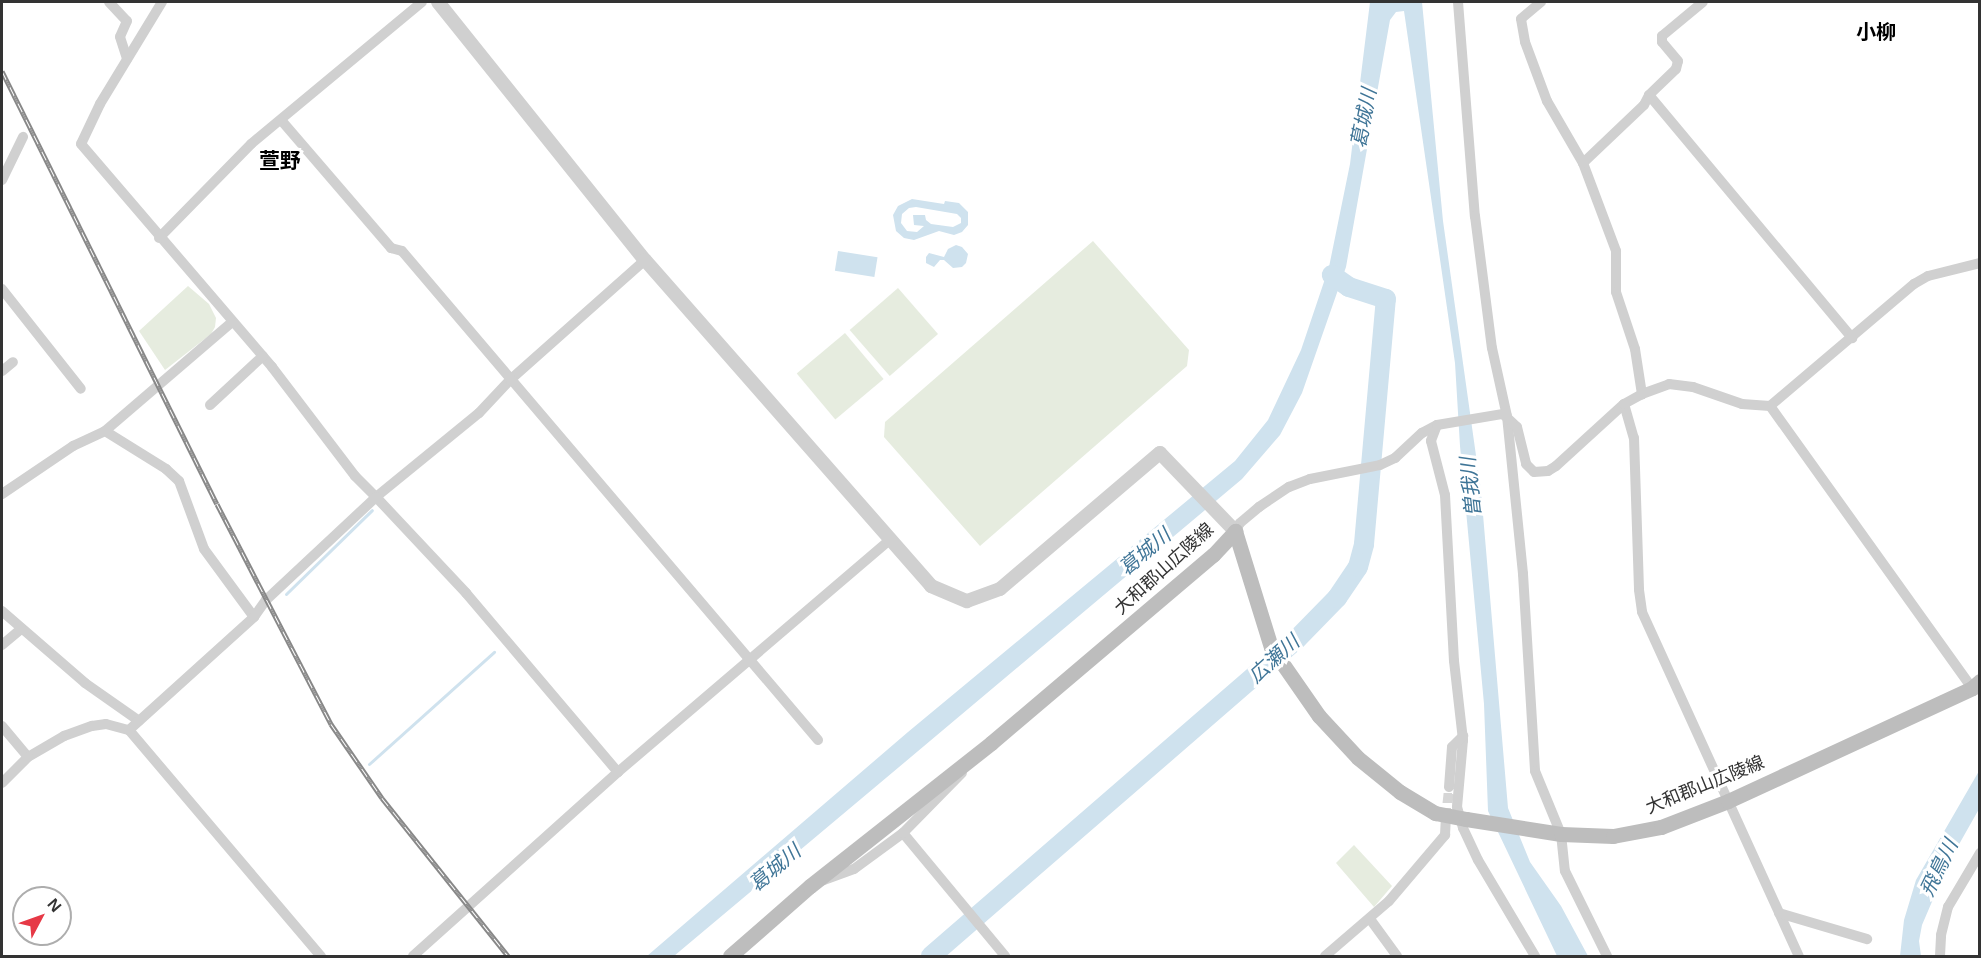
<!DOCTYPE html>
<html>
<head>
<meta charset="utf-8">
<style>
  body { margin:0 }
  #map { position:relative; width:1981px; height:958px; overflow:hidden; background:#fff; font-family:Helvetica,"Noto Sans JP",sans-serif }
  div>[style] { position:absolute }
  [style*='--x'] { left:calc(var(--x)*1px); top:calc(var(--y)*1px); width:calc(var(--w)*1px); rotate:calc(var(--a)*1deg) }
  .green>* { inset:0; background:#e6ecdf; transform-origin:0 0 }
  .water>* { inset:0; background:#cfe2ee; transform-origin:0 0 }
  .stream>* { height:3px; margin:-1.5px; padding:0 1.5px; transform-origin:1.5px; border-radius:1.5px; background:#cfe2ee }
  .river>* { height:20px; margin:-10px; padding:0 10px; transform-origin:10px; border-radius:10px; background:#cfe2ee }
  .minor-tunnel>* { height:10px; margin-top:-5px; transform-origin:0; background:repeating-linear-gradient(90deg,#d6d6d6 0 10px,transparent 0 15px) }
  .minor>* { height:10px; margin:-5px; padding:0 5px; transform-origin:5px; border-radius:5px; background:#d0d0d0 }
  .tertiary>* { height:14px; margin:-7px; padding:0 7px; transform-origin:7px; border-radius:7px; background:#d0d0d0 }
  .secondary>* { height:15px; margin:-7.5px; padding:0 7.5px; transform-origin:7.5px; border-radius:7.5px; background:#bdbdbd }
  .rail>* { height:5px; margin-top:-2.5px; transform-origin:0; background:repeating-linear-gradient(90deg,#fff 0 9px,#888 0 18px); box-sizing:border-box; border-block:2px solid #888 }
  span { translate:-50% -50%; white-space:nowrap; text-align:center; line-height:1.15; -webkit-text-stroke:6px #fff; paint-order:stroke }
  .street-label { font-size:18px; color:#333 }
  .neighbourhood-label { font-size:20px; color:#000; font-weight:700 }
  .water-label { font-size:20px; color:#3f7597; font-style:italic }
  .quarter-label { font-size:21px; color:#000; font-weight:700 }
  .frame { position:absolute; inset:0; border:3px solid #333; pointer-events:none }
  .north { position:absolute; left:12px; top:886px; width:60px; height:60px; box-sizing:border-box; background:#fff; border:2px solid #adadad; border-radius:50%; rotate:49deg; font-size:16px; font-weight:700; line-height:24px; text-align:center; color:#333 }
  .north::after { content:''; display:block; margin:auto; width:21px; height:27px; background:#e63946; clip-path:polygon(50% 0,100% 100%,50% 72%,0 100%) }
</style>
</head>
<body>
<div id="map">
  <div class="green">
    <i style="clip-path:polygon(1093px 241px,1189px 350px,1187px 366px,980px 546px,884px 437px,885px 422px)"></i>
    <i style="clip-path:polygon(188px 286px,209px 304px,216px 318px,215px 327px,211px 334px,165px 370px,139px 331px)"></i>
    <i style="left:898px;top:288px;width:61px;height:64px;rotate:49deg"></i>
    <i style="left:845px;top:333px;width:60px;height:63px;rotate:50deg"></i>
    <i style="clip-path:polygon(1354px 845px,1392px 886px,1374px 907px,1336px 863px)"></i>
  </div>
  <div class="water">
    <i style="clip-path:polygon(1370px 2px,1422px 2px,1443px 221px,1481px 491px,1508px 808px,1530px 862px,1561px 906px,1588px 956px,1557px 956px,1488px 811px,1484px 704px,1460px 446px,1455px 363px,1404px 11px,1396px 12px,1390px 20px,1346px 267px,1302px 393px,1280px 435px,1242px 479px,674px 956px,647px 956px,908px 732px,1235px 461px,1268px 420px,1301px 350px,1329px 267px,1350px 164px)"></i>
    <i style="clip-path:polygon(evenodd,912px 199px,944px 204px,945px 201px,959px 203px,968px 212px,968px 225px,962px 232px,954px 235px,939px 231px,914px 240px,904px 238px,896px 231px,893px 215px,898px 206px,912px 199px,916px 207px,957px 214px,961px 218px,961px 223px,953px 227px,931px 224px,926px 220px,925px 215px,913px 215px,914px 225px,924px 226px,917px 232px,907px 231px,901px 223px,902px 214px,909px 208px,916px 207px)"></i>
    <i style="clip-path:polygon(956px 245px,962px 247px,968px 254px,966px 263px,962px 267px,953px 268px,944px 260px,940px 260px,934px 267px,926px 263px,926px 257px,929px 253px,944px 257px,948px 249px)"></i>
    <i style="left:838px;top:251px;width:40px;height:20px;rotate:9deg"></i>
    <i style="clip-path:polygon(1979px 771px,1979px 809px,1949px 862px,1922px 925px,1919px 941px,1921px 956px,1900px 956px,1904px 920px,1916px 880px)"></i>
  </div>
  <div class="stream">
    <i style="--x:286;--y:594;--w:120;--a:-44.3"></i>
    <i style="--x:369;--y:764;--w:168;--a:-41.9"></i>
  </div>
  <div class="river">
    <i style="--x:931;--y:956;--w:480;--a:-40.9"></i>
    <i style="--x:1294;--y:642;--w:62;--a:-45.7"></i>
    <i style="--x:1337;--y:598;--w:37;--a:-56"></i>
    <i style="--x:1358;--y:567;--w:24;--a:-75"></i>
    <i style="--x:1364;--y:544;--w:246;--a:-84.9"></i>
    <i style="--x:1386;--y:299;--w:39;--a:-162"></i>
    <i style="--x:1349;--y:287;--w:21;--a:-145"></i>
  </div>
  <div class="minor-tunnel">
    <i style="--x:1446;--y:818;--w:31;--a:-84"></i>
  </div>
  <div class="minor">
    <i style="--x:109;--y:2;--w:26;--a:47"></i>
    <i style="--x:127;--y:21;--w:17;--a:114"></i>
    <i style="--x:120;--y:37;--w:23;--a:72"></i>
    <i style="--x:162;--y:2;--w:119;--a:121.3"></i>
    <i style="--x:100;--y:104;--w:44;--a:115.4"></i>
    <i style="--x:81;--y:144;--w:294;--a:49.4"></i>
    <i style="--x:272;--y:367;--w:137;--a:52.7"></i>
    <i style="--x:355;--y:476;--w:30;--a:45"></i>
    <i style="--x:376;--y:497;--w:133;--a:-39.2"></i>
    <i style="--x:479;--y:413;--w:45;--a:-46.8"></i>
    <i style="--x:510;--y:380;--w:181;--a:-41.6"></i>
    <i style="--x:1458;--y:2;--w:215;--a:85.5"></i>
    <i style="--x:1475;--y:216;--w:133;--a:82.7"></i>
    <i style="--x:1492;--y:348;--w:70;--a:77.6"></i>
    <i style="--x:1507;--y:416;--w:159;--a:84.2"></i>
    <i style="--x:1523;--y:574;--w:197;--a:86.5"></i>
    <i style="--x:1535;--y:771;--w:68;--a:67.6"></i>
    <i style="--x:1561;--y:834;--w:37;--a:84"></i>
    <i style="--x:1565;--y:871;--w:95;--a:63.7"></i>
    <i style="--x:1541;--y:2;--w:26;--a:140"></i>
    <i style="--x:1521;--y:19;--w:23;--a:80"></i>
    <i style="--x:1525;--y:42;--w:63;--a:69.6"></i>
    <i style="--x:1547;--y:101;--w:72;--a:59.9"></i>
    <i style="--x:1583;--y:163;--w:94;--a:69.4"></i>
    <i style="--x:1616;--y:251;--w:41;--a:90"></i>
    <i style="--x:1616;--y:292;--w:60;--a:71.6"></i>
    <i style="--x:1635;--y:349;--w:46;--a:81.2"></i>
    <i style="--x:1649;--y:95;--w:317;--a:50.1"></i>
    <i style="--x:281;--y:120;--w:169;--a:49.3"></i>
    <i style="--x:391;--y:248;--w:11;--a:15"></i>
    <i style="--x:402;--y:251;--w:642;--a:49.61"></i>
    <i style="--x:1583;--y:163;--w:84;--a:-43.6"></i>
    <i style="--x:1644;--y:105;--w:11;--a:-63"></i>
    <i style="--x:1649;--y:95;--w:37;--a:-44"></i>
    <i style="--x:1676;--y:69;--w:8;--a:-76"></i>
    <i style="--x:1678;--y:61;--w:25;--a:-130"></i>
    <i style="--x:1662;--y:42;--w:6;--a:-90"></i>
    <i style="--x:1662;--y:36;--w:53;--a:-39.7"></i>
    <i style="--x:2;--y:180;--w:48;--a:-64"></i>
    <i style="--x:159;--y:238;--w:132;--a:-45.6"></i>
    <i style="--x:251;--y:144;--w:222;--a:-39.7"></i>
    <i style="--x:2;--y:289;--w:127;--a:51.7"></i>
    <i style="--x:2;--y:371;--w:14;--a:-39"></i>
    <i style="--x:1624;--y:404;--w:35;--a:74"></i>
    <i style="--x:1634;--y:438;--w:152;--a:88.1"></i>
    <i style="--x:1639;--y:590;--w:22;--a:82"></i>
    <i style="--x:1642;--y:612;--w:378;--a:65.5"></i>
    <i style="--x:210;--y:405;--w:72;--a:-42.8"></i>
    <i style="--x:1437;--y:425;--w:17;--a:111"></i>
    <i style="--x:1431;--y:441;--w:56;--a:75.5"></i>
    <i style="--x:1445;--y:495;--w:166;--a:86.9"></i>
    <i style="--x:1454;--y:661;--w:80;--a:83.5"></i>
    <i style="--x:1463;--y:740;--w:67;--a:95.1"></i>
    <i style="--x:1457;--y:807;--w:22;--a:74"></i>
    <i style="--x:1463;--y:828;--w:35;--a:65"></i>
    <i style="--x:1478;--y:860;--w:112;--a:59.3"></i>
    <i style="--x:105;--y:431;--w:72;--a:31.9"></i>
    <i style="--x:166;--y:469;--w:18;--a:43"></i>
    <i style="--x:179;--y:481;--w:72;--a:69.8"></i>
    <i style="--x:204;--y:549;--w:84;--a:53.7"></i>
    <i style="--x:2;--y:494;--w:86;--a:-34.1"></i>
    <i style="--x:73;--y:446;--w:35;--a:-25"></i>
    <i style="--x:105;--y:431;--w:167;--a:-40.6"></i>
    <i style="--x:1235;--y:531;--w:9;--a:-58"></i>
    <i style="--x:1240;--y:523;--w:25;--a:-40"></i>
    <i style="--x:1259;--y:507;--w:36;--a:-34"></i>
    <i style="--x:1289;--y:487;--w:22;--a:-21"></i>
    <i style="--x:1310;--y:479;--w:71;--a:-11.3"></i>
    <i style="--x:1380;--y:465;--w:17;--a:-25"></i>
    <i style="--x:1395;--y:458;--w:37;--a:-43"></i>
    <i style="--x:1422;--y:433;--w:17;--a:-28"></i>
    <i style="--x:1437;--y:425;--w:67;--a:-9.5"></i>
    <i style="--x:1503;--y:414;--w:19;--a:43"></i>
    <i style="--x:1517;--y:427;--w:38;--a:76"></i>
    <i style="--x:1526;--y:464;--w:11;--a:45"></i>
    <i style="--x:1534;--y:472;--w:14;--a:-4"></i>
    <i style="--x:1548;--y:471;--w:9;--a:-32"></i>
    <i style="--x:1556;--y:466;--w:92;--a:-42.4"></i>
    <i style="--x:1624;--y:404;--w:21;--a:-29"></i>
    <i style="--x:1642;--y:394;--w:29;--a:-20"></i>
    <i style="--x:1669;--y:384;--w:24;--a:7"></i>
    <i style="--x:1693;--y:387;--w:52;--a:19.1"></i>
    <i style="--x:1742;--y:404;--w:28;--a:4"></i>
    <i style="--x:2;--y:611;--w:110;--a:40.9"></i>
    <i style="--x:85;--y:683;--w:66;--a:35.1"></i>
    <i style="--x:2;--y:645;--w:25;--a:-40"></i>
    <i style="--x:1972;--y:688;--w:347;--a:-125.6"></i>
    <i style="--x:1770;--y:406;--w:189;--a:-40.3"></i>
    <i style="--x:1914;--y:284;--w:16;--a:-30"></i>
    <i style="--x:1928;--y:276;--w:54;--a:-14"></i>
    <i style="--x:2;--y:726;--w:40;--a:50"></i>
    <i style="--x:28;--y:757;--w:42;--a:-30.3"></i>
    <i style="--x:64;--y:736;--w:30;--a:-20"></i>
    <i style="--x:92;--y:726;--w:14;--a:-8"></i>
    <i style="--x:106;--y:724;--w:24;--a:15"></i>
    <i style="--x:129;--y:730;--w:297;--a:49.7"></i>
    <i style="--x:129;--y:730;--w:169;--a:-42.1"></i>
    <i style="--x:254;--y:617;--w:21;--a:-55"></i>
    <i style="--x:266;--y:600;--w:151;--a:-43.1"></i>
    <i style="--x:376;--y:497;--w:132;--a:46.8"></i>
    <i style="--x:466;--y:593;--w:235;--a:49.7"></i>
    <i style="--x:2;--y:783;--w:37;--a:-45"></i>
    <i style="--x:1449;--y:787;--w:40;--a:-85.7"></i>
    <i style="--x:1452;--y:747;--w:16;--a:-45"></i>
    <i style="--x:903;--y:833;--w:160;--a:50.3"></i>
    <i style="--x:821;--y:881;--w:35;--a:-20"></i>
    <i style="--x:854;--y:869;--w:61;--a:-36.3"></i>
    <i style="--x:903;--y:833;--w:84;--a:-45.5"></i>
    <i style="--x:1779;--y:913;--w:92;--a:16.5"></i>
    <i style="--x:1370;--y:919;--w:46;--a:53.9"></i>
    <i style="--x:413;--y:956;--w:275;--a:-41.9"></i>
    <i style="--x:618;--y:772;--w:358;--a:-40.5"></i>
    <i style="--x:1325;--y:956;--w:84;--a:-40.7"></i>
    <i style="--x:1389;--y:901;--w:87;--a:-49.7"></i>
    <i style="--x:1445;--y:835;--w:17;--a:-87"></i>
    <i style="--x:1940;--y:956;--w:21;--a:-87"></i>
    <i style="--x:1941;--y:935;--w:29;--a:-76"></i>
    <i style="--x:1948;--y:907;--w:63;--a:-59.3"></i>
  </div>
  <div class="tertiary">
    <i style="--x:438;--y:2;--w:331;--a:51.3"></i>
    <i style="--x:645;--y:260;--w:434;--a:48.7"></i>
    <i style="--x:931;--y:586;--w:39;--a:23"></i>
    <i style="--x:967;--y:601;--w:35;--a:-20"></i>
    <i style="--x:1000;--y:589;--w:210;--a:-40.4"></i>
    <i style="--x:1160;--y:453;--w:108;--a:46.1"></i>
  </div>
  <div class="secondary">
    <i style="--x:1235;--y:531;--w:121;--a:72.8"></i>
    <i style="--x:1271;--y:647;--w:84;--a:55.2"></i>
    <i style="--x:1319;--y:716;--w:57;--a:47.1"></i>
    <i style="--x:1358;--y:758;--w:54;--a:39"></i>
    <i style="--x:1400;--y:792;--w:41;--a:31"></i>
    <i style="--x:1435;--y:813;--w:32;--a:11"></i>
    <i style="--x:1466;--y:819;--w:96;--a:9"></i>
    <i style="--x:1561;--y:834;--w:52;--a:2.2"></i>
    <i style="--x:1613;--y:836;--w:49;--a:-10.6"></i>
    <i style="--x:1661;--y:827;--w:72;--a:-21.2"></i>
    <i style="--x:1728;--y:801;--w:269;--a:-24.8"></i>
    <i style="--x:1972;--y:688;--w:11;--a:-41"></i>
    <i style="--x:730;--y:956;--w:106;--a:-41.2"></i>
    <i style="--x:810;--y:886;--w:231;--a:-38.3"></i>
    <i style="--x:991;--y:743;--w:291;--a:-40.3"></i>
    <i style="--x:1213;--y:555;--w:33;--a:-47"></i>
  </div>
  <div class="rail">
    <i style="--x:2;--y:71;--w:483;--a:63.6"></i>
    <i style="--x:217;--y:504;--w:248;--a:62.6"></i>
    <i style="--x:331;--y:724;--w:90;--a:55.4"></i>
    <i style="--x:382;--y:798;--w:202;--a:51.4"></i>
  </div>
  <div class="street-label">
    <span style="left:1164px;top:569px;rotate:-42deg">大和郡山広陵線</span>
    <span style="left:1705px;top:785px;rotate:-22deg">大和郡山広陵線</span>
  </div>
  <div class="neighbourhood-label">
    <span style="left:1876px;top:32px">小柳</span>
  </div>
  <div class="water-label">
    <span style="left:1364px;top:118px;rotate:-79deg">葛城川</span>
    <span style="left:1471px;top:487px;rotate:-96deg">曽我川</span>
    <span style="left:1145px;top:552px;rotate:-40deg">葛城川</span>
    <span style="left:1274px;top:659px;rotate:-42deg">広瀬川</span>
    <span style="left:775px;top:868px;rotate:-40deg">葛城川</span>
    <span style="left:1939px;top:868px;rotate:-64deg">飛鳥川</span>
  </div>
  <div class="quarter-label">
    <span style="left:280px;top:161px">萱野</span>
  </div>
  <div class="frame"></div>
  <div class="north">N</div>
</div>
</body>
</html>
